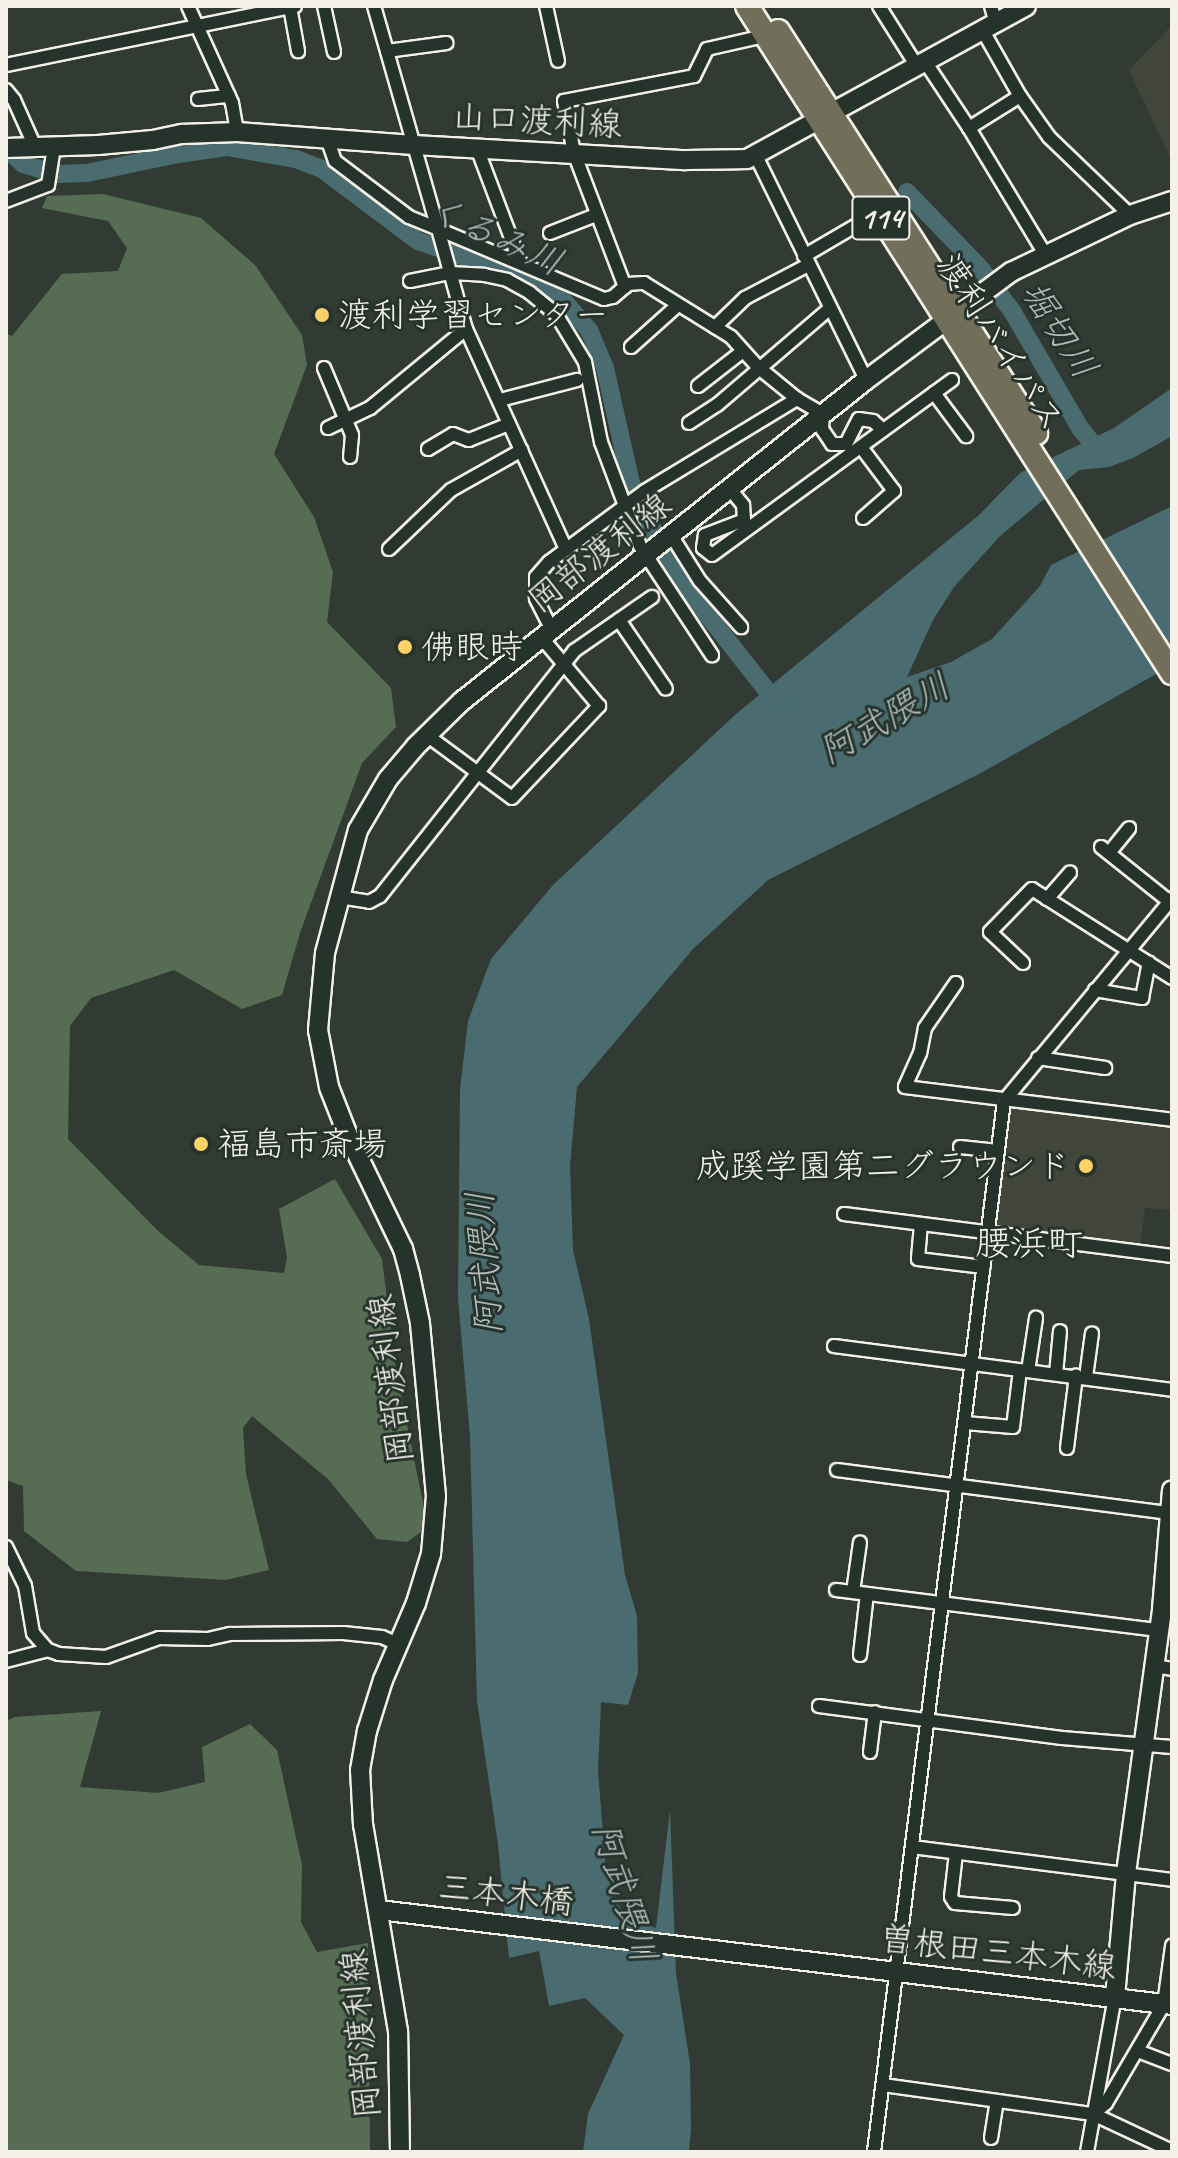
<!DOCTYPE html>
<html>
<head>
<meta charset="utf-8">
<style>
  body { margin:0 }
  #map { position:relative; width:1178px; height:2158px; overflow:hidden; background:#323b33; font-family:Caveat,"Klee One",sans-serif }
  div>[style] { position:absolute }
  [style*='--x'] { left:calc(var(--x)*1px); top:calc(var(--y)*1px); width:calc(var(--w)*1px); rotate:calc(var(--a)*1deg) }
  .built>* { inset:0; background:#41453a }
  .green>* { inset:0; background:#566d53 }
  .water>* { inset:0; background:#4a6c70 }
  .river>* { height:18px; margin:-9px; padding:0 9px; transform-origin:9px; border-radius:9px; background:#4a6c70 }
  .roads { filter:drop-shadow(2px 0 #f4f1e8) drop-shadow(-2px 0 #f4f1e8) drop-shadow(0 2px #f4f1e8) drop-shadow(0 -2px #f4f1e8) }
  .street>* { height:12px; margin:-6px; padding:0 6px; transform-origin:6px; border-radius:6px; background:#26332d }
  .secondary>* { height:18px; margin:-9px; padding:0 9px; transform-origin:9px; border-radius:9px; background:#26332d }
  .highway>* { height:22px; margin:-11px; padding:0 11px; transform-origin:11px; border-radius:11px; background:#716e59 }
  .dots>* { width:22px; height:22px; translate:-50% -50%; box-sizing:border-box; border:4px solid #26332d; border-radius:50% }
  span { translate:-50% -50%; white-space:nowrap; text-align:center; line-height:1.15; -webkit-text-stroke:6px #26332d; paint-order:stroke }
  .shield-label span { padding:2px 6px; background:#26332d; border:2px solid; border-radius:6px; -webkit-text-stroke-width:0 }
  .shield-label { font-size:32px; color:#f4f1e8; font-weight:700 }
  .street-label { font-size:34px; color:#f4f1e8 }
  .poi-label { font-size:34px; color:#f4f1e8 }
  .left { translate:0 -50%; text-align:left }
  .right { translate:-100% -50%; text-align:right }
  .water-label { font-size:36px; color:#b0bcb8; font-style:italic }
  .neighbourhood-label { font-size:36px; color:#f4f1e8 }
  .frame { position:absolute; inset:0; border:8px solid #f4f1e8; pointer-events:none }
</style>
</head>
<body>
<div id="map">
  <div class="built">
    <i style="clip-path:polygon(1172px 25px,1172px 162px,1129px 70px)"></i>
    <i style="clip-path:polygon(1008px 1106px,1172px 1124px,1172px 1210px,1145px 1208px,1140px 1246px,993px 1229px)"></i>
  </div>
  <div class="green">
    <i style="clip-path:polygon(103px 194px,201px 218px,255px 265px,302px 335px,307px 365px,274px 454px,314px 517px,333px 572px,327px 622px,391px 688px,396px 727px,362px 763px,300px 933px,282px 995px,242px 1009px,174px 970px,91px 998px,70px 1026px,68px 1139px,157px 1230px,199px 1265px,284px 1273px,287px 1257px,279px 1209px,335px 1179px,382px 1259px,396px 1371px,428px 1527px,407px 1542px,377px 1539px,328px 1479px,252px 1416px,243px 1428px,246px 1474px,269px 1570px,226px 1580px,76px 1571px,24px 1531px,23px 1486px,6px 1480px,6px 334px,12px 336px,62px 274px,118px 271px,127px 248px,108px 221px,42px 208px,47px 196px)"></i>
    <i style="clip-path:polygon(101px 1711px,80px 1787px,158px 1793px,205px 1782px,202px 1747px,250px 1724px,277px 1750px,302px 1865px,301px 1922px,317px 1952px,368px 1943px,370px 2152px,6px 2152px,6px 1721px,15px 1717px)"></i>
  </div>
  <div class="water">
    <i style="clip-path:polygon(1172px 388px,1172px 436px,1133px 458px,1109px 467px,1079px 470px,1000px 536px,954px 587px,933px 620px,907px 677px,951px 662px,992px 639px,1040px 586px,1051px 565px,1172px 506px,1172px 665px,981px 773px,768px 880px,693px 949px,577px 1087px,570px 1166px,573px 1250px,589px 1319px,625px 1575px,637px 1616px,638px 1673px,628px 1705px,601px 1702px,598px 1771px,606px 1872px,624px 1918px,656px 1928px,670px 1810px,676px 1973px,690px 2064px,691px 2129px,689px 2152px,583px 2152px,588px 2114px,624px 2035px,585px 1998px,549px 2006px,539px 1951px,509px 1958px,498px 1844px,477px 1701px,470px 1436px,458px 1298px,460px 1089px,468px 1021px,491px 959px,554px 884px,736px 714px,979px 515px,1020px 473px,1114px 428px)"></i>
  </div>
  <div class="river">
    <i style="--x:6;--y:148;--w:23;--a:43"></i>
    <i style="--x:23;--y:164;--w:34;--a:17"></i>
    <i style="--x:55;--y:174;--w:32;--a:-2"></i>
    <i style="--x:87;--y:173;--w:93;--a:-11.8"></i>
    <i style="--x:178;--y:154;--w:49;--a:-8.1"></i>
    <i style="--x:227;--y:147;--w:70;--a:9.9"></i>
    <i style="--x:296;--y:159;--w:28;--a:21"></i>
    <i style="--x:322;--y:169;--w:120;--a:36.9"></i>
    <i style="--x:418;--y:241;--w:120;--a:18.9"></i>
    <i style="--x:532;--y:280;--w:34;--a:32"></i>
    <i style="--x:561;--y:298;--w:43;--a:48.8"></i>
    <i style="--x:589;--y:330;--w:41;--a:67.2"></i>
    <i style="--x:605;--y:368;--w:118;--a:77.3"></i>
    <i style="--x:631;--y:483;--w:96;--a:64.8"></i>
    <i style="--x:672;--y:570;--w:155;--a:51.8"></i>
    <i style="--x:768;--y:692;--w:20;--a:37"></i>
    <i style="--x:907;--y:192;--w:107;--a:46.1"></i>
    <i style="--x:981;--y:269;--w:52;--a:53.6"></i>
    <i style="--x:1012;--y:311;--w:135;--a:59.8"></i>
    <i style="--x:1080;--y:428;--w:26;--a:51"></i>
    <i style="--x:1096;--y:448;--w:9;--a:-13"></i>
  </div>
  <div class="roads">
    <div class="street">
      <i style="--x:188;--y:6;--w:107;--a:65.6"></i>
      <i style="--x:232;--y:103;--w:29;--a:80"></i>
      <i style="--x:324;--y:6;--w:47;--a:77.7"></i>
      <i style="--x:374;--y:6;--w:232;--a:74"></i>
      <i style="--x:438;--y:229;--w:180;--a:22.9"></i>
      <i style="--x:604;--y:299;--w:9;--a:-13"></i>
      <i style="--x:613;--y:297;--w:20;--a:-41"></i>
      <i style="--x:628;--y:284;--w:16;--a:-4"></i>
      <i style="--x:644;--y:283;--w:102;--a:31.8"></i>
      <i style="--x:731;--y:337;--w:40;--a:48"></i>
      <i style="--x:758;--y:367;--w:50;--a:39.4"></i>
      <i style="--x:797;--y:399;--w:30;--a:30"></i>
      <i style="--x:823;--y:414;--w:15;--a:94"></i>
      <i style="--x:822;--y:429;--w:18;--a:56"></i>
      <i style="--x:832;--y:444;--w:14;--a:0"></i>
      <i style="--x:846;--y:444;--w:28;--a:-63"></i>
      <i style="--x:859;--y:419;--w:14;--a:8"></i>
      <i style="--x:873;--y:421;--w:13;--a:42"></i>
      <i style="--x:546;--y:6;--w:56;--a:77.7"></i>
      <i style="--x:879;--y:6;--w:73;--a:57.8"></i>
      <i style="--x:991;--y:6;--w:18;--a:74"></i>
      <i style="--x:290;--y:7;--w:45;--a:79.7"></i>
      <i style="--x:983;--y:31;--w:75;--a:60.4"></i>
      <i style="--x:1020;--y:96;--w:50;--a:54.7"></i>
      <i style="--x:1049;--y:137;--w:112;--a:43.9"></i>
      <i style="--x:387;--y:51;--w:60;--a:-7.7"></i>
      <i style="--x:926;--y:63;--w:78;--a:56.5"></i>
      <i style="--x:969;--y:128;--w:147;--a:58.9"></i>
      <i style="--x:6;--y:65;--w:295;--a:-11.5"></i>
      <i style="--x:6;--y:90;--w:13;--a:51"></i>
      <i style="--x:14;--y:100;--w:51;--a:65.9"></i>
      <i style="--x:198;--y:99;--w:31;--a:-6"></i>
      <i style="--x:969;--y:128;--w:60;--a:-32.1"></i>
      <i style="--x:327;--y:138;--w:24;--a:71"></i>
      <i style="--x:335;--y:161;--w:93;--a:37.1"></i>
      <i style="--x:409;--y:217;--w:31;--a:22"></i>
      <i style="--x:438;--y:229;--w:104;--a:74.4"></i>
      <i style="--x:466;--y:329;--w:242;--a:65.6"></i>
      <i style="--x:477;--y:148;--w:122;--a:69.3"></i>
      <i style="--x:756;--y:156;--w:250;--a:63.8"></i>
      <i style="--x:6;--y:201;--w:45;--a:-20.9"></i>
      <i style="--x:48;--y:185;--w:39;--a:-81"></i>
      <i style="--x:550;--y:233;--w:49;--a:-21.4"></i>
      <i style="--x:804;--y:256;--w:67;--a:-30.4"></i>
      <i style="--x:410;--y:281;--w:41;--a:-11.3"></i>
      <i style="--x:450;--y:273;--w:34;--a:3"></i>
      <i style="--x:484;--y:275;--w:24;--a:12"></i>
      <i style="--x:507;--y:280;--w:26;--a:29"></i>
      <i style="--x:530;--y:293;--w:33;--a:39"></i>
      <i style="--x:556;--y:314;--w:56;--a:58.9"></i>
      <i style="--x:585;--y:362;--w:82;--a:78.7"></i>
      <i style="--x:601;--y:442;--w:111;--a:69.4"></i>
      <i style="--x:640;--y:546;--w:131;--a:56.6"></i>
      <i style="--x:625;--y:287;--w:143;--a:-110.8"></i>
      <i style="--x:574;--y:153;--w:53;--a:-100.9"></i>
      <i style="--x:564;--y:101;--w:132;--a:-10.9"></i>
      <i style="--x:694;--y:76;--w:30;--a:-64"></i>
      <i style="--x:707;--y:49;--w:58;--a:-12.8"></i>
      <i style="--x:715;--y:327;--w:42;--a:-44"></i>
      <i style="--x:745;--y:298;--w:71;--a:-27.6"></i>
      <i style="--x:631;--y:347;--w:63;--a:-41.8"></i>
      <i style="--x:324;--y:368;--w:73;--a:67.3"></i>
      <i style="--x:352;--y:435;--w:22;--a:95"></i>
      <i style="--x:698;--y:386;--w:57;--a:-37.9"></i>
      <i style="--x:934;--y:393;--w:54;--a:53.3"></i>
      <i style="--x:500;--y:400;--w:80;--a:-14.6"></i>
      <i style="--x:689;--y:423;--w:33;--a:-33"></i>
      <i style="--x:717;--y:405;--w:148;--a:-40.6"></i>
      <i style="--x:328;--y:428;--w:47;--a:-25.5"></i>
      <i style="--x:370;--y:408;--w:124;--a:-39.5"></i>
      <i style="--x:861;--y:447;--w:55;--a:53.1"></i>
      <i style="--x:894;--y:491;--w:41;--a:138.9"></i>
      <i style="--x:428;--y:449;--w:29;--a:-31"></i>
      <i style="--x:453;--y:434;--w:17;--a:21"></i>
      <i style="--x:469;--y:440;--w:43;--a:-21.8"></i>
      <i style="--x:730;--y:489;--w:21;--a:51"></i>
      <i style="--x:743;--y:505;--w:15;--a:86"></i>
      <i style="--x:744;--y:520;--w:42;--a:159"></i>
      <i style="--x:705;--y:535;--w:13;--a:99"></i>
      <i style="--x:703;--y:548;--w:11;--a:38"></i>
      <i style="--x:712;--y:555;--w:297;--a:-36.1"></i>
      <i style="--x:671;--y:535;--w:54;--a:57.8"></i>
      <i style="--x:700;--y:581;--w:62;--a:48.3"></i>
      <i style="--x:389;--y:549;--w:86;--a:-43.6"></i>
      <i style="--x:451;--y:490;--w:81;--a:-29.4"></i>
      <i style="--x:619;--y:620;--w:83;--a:55.7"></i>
      <i style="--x:552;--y:630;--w:36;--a:-117"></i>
      <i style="--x:536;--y:598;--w:21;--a:-90"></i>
      <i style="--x:536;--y:577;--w:20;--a:-49"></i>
      <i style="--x:549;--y:562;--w:119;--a:-36.5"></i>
      <i style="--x:645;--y:491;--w:178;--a:-31.2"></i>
      <i style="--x:428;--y:736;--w:104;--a:36.4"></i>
      <i style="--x:512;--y:798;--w:127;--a:-46.6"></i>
      <i style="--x:599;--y:706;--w:89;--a:-130"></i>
      <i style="--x:1101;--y:847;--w:88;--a:38.6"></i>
      <i style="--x:1109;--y:853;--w:32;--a:-51"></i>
      <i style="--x:339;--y:897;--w:30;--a:9"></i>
      <i style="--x:369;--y:902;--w:13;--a:-29"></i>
      <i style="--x:380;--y:896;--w:313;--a:-51.6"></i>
      <i style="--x:574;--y:651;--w:95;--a:-34.7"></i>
      <i style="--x:1047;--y:899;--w:35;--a:-49"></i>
      <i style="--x:1023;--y:963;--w:45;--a:-136.8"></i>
      <i style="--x:990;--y:932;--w:60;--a:-45.7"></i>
      <i style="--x:1032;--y:889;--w:166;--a:32.4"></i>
      <i style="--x:956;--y:983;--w:55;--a:124.6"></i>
      <i style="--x:925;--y:1028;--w:25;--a:101"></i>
      <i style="--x:920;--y:1053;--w:37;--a:114"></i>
      <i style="--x:905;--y:1087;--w:269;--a:7"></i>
      <i style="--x:1095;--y:990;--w:48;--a:9.7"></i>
      <i style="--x:1142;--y:998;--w:36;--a:-79"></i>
      <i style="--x:1038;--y:1058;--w:68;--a:8.5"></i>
      <i style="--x:960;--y:1147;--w:38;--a:6"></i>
      <i style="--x:844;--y:1214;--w:331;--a:7.3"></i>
      <i style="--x:921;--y:1224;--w:35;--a:95"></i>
      <i style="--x:918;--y:1259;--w:66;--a:6.9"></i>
      <i style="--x:834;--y:1346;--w:341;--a:7.4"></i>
      <i style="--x:1028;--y:1371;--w:54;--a:-81.4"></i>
      <i style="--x:1056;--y:1374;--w:43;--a:-84.7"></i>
      <i style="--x:1086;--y:1377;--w:44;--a:-82.2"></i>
      <i style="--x:965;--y:1423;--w:48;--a:4.8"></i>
      <i style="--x:1013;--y:1427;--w:57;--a:-83"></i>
      <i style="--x:1067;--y:1448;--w:73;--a:-82.9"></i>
      <i style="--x:837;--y:1470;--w:335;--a:7.4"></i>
      <i style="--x:6;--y:1547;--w:43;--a:64"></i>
      <i style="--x:25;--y:1586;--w:48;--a:80.3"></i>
      <i style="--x:33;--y:1633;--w:23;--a:49"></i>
      <i style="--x:48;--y:1650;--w:12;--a:20"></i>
      <i style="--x:59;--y:1654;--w:47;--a:3.7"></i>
      <i style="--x:106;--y:1657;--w:56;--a:-19.7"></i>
      <i style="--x:159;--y:1638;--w:49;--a:1.2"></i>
      <i style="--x:208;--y:1639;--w:23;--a:-13"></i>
      <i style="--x:230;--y:1634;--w:113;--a:-0.5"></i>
      <i style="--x:343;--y:1633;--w:39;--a:6"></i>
      <i style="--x:382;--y:1637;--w:17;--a:24"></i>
      <i style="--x:836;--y:1590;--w:325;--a:7.1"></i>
      <i style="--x:853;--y:1592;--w:50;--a:-82"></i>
      <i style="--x:860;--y:1655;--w:61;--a:-83.5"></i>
      <i style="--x:6;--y:1661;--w:43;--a:-14.7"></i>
      <i style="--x:1154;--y:1666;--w:18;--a:9"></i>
      <i style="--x:819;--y:1706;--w:245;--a:7.5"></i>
      <i style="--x:1062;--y:1738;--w:110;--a:4.7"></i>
      <i style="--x:870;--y:1752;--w:40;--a:-82.9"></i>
      <i style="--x:912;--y:1847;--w:262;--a:7.2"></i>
      <i style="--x:956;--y:1853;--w:44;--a:96.5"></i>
      <i style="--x:951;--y:1897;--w:7;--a:56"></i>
      <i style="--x:955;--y:1903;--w:58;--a:4.9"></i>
      <i style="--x:1138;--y:2051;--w:36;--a:21"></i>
      <i style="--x:883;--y:2085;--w:212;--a:7.9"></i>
      <i style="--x:1093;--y:2114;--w:87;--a:25.1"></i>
      <i style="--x:1093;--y:2114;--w:17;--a:-40"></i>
      <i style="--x:1106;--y:2103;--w:115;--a:-59.6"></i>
      <i style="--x:1164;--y:2004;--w:59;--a:-82.1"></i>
      <i style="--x:991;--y:2138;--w:36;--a:-81"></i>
      <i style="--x:874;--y:2152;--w:1059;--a:-82.95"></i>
      <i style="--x:1004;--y:1101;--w:263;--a:-50.3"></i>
      <i style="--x:1087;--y:2152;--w:158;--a:-79.8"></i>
    </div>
    <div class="secondary">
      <i style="--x:6;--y:148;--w:92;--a:-1.9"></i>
      <i style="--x:98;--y:145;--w:55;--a:-5.2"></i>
      <i style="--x:153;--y:140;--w:30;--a:-12"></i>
      <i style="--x:182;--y:134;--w:55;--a:-2.1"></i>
      <i style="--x:237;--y:132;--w:177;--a:4.2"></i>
      <i style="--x:414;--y:145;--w:272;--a:3.2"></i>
      <i style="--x:686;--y:160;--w:61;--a:-0.9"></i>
      <i style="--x:747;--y:159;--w:318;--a:-28.7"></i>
      <i style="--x:379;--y:1910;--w:799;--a:6.83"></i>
      <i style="--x:1115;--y:1997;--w:124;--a:-84.9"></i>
      <i style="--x:1126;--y:1873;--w:266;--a:-82.2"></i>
      <i style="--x:1162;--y:1609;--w:119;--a:-85.2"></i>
      <i style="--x:400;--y:2152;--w:121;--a:-90.9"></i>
      <i style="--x:398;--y:2031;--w:209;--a:-99.6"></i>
      <i style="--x:363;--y:1825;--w:55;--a:-93.1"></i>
      <i style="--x:360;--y:1770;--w:40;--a:-80"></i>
      <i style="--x:367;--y:1731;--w:53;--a:-72.6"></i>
      <i style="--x:383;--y:1680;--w:84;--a:-66.8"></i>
      <i style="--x:416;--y:1603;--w:51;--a:-73"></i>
      <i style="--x:431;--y:1554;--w:58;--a:-85.1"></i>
      <i style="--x:436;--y:1496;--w:174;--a:-95.3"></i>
      <i style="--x:420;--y:1323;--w:49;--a:-101.8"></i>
      <i style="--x:410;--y:1275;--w:27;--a:-105"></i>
      <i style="--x:403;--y:1249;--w:129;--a:-115.8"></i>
      <i style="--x:347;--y:1133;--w:49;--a:-111.4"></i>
      <i style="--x:329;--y:1087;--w:58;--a:-100.9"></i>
      <i style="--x:318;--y:1030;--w:77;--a:-84.8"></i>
      <i style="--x:325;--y:953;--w:127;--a:-75"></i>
      <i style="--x:358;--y:830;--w:59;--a:-59.5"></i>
      <i style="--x:388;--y:779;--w:43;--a:-49.7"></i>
      <i style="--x:416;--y:746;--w:64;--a:-44.4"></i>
      <i style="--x:462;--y:701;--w:516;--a:-38.47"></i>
      <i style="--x:866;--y:380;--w:181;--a:-36.7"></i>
      <i style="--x:1011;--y:272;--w:132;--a:-25.6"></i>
      <i style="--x:1130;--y:215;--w:44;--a:-18.4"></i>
    </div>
    <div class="highway">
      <i style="--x:747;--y:6;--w:791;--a:57.5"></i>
      <i style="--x:778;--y:31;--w:478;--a:57.3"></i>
    </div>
  </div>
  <div class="dots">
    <i style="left:322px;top:315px;background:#ffd166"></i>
    <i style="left:405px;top:647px;background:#ffd166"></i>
    <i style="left:201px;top:1144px;background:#ffd166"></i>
    <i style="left:1086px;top:1166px;background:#ffd166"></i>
  </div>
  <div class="shield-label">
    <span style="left:881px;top:218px">114</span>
  </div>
  <div class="street-label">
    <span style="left:537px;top:120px;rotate:3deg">山口渡利線</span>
    <span style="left:1001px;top:342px;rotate:57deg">渡利バイパス</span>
    <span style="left:599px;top:552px;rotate:-38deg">岡部渡利線</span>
    <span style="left:390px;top:1379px;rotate:-97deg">岡部渡利線</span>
    <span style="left:506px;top:1894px;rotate:7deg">三本木橋</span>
    <span style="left:998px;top:1952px;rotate:7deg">曽根田三本木線</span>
    <span style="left:360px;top:2034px;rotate:-95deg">岡部渡利線</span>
  </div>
  <div class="poi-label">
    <span class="left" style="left:338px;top:315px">渡利学習センター</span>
    <span class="left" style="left:421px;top:647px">佛眼時</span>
    <span class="left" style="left:217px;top:1144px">福島市斎場</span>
    <span class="right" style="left:1070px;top:1166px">成蹊学園第二グラウンド</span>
  </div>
  <div class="water-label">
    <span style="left:495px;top:236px;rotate:24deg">くるみ川</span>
    <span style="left:1059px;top:330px;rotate:57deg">堀切川</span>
    <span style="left:885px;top:719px;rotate:-30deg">阿武隈川</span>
    <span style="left:485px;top:1263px;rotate:-94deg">阿武隈川</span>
    <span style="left:624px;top:1893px;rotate:73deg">阿武隈川</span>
  </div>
  <div class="neighbourhood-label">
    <span style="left:1029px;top:1244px">腰浜町</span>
  </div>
  <div class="frame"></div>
</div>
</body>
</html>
